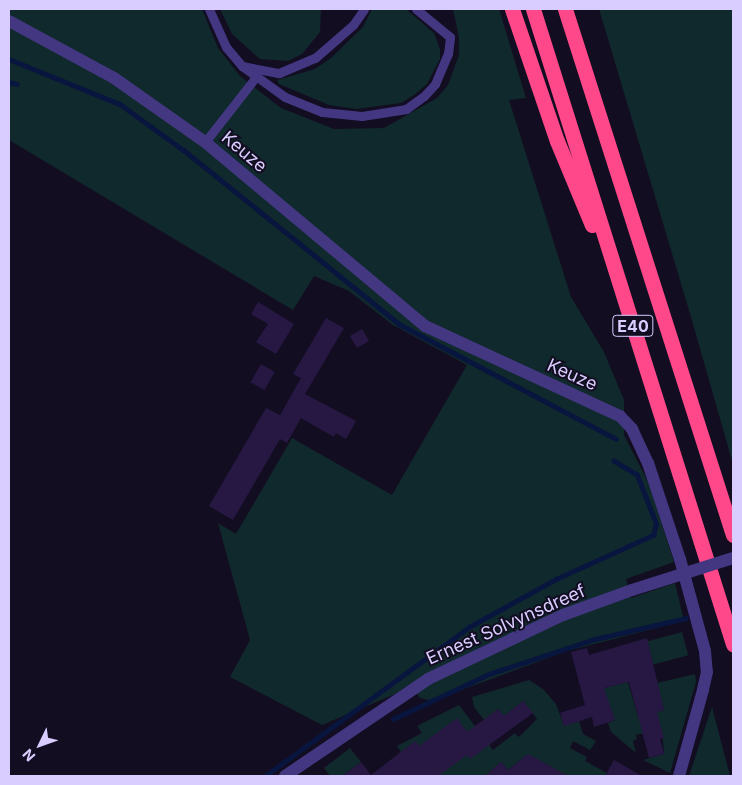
<!DOCTYPE html>
<html>
<head>
<meta charset="utf-8">
<style>
  body { margin:0 }
  #map { position:relative; width:742px; height:785px; overflow:hidden; background:#130d22; font-family:Inter,sans-serif }
  div>[style] { position:absolute }
  [style*='--x'] { left:calc(var(--x)*1px); top:calc(var(--y)*1px); width:calc(var(--w)*1px); rotate:calc(var(--a)*1deg) }
  .green>* { inset:0; background:#10292c; transform-origin:0 0 }
  .stream>* { height:4.5px; margin:-2.25px; padding:0 2.25px; transform-origin:2.25px; border-radius:2.25px; background:#08153f }
  .building>* { inset:0; background:#261843; transform-origin:0 0 }
  .lane>* { height:9px; margin:-4.5px; padding:0 4.5px; transform-origin:4.5px; border-radius:4.5px; background:#433782 }
  .street>* { height:12px; margin:-6px; padding:0 6px; transform-origin:6px; border-radius:6px; background:#433782 }
  .highway>* { height:15px; margin:-7.5px; padding:0 7.5px; transform-origin:7.5px; border-radius:7.5px; background:#ff4889 }
  .street-bridge>* { height:12px; margin:-6px; padding:0 6px; transform-origin:6px; border-radius:6px; background:#433782 }
  span { translate:-50% -50%; white-space:nowrap; text-align:center; line-height:1.15; -webkit-text-stroke:4px #130d22; paint-order:stroke }
  .shield-label span { padding:1px 4px; background:#130d22; border:1px solid; border-radius:4px; -webkit-text-stroke-width:0 }
  .shield-label { font-size:16px; color:#d9cdff; font-weight:700 }
  .street-label { font-size:18px; color:#d9cdff }
  .frame { position:absolute; inset:0; border:10px solid #d9cdff; pointer-events:none }
  .north { position:absolute; left:15px; top:720px; width:50px; height:50px; -webkit-text-stroke:4px #130d22; paint-order:stroke; rotate:228deg; font-size:14px; font-weight:700; line-height:20px; text-align:center; color:#d9cdff }
  .north::after { content:''; display:block; margin:auto; width:18px; height:22px; background:#d9cdff; clip-path:polygon(50% 0,100% 100%,50% 72%,0 100%) }
</style>
</head>
<body>
<div id="map">
  <div class="green">
    <i style="clip-path:polygon(9px 9px,202px 9px,218px 48px,240px 76px,281px 108px,334px 129px,384px 128px,437px 98px,448px 85px,459px 55px,459px 38px,453px 9px,499px 9px,526px 98px,509px 100px,571px 297px,604px 352px,624px 400px,624px 435px,649px 484px,674px 562px,626px 579px,631px 598px,675px 583px,684px 621px,567px 651px,432px 701px,420px 698px,410px 684px,395px 694px,322px 725px,230px 677px,250px 640px,218px 523px,236px 534px,292px 438px,392px 495px,467px 365px,393px 325px,349px 291px,314px 276px,293px 310px,9px 140px)"></i>
    <i style="clip-path:polygon(220px 9px,321px 9px,320px 32px,302px 54px,288px 61px,260px 59px,232px 34px)"></i>
    <i style="clip-path:polygon(372px 9px,406px 9px,434px 33px,440px 49px,440px 59px,427px 84px,414px 95px,401px 103px,356px 109px,329px 105px,279px 84px,277px 80px,315px 69px,331px 58px,363px 27px)"></i>
    <i style="clip-path:polygon(599px 9px,733px 9px,733px 464px,691px 317px)"></i>
    <i style="left:682px;top:632px;width:24px;height:36px;rotate:75deg"></i>
    <i style="clip-path:polygon(695px 674px,696px 682px,670px 773px,643px 760px,664px 754px,662px 729px,636px 735px,637px 739px,633px 741px,636px 753px,611px 732px,608px 723px,615px 720px,611px 709px,605px 710px,601px 689px,628px 682px,638px 717px,664px 710px,657px 683px)"></i>
    <i style="clip-path:polygon(529px 680px,543px 689px,556px 704px,564px 726px,579px 721px,583px 734px,596px 741px,590px 750px,573px 741px,570px 748px,587px 757px,585px 761px,607px 773px,605px 776px,561px 776px,562px 773px,528px 754px,508px 770px,501px 762px,485px 776px,438px 776px,441px 774px,401px 752px,397px 746px,422px 733px,417px 726px,459px 705px,493px 750px,515px 733px,518px 737px,521px 735px,537px 719px,523px 701px,504px 716px,498px 709px,484px 720px,474px 707px,472px 697px)"></i>
    <i style="clip-path:polygon(712px 707px,730px 776px,689px 776px)"></i>
    <i style="clip-path:polygon(350px 748px,361px 762px,342px 776px,330px 776px,324px 768px)"></i>
  </div>
  <div class="stream">
    <i style="--x:9;--y:59;--w:120;--a:22.1"></i>
    <i style="--x:120;--y:104;--w:80;--a:35.9"></i>
    <i style="--x:185;--y:151;--w:277;--a:38.9"></i>
    <i style="--x:401;--y:325;--w:243;--a:27.9"></i>
    <i style="--x:9;--y:82;--w:8;--a:14"></i>
    <i style="--x:393;--y:719;--w:106;--a:-25.1"></i>
    <i style="--x:489;--y:674;--w:112;--a:-18.3"></i>
    <i style="--x:595;--y:639;--w:93;--a:-13"></i>
    <i style="--x:265;--y:776;--w:253;--a:-36.1"></i>
    <i style="--x:469;--y:627;--w:99;--a:-28.9"></i>
    <i style="--x:556;--y:579;--w:107;--a:-24.4"></i>
    <i style="--x:653;--y:535;--w:11;--a:-75"></i>
    <i style="--x:656;--y:524;--w:53;--a:-111.2"></i>
    <i style="--x:637;--y:475;--w:27;--a:-149"></i>
  </div>
  <div class="building">
    <i style="clip-path:polygon(258px 302px,294px 324px,276px 354px,256px 342px,268px 324px,251px 314px)"></i>
    <i style="clip-path:polygon(326px 318px,344px 328px,305px 394px,356px 421px,346px 439px,336px 433px,334px 437px,301px 418px,287px 443px,280px 439px,233px 520px,209px 506px,266px 408px,280px 415px,301px 378px,293px 374px)"></i>
    <i style="left:362px;top:329px;width:14px;height:14px;rotate:60deg"></i>
    <i style="left:261px;top:364px;width:16px;height:21px;rotate:30deg"></i>
    <i style="clip-path:polygon(647px 638px,664px 710px,657px 712px,664px 738px,660px 739px,664px 754px,649px 758px,629px 682px,604px 688px,615px 720px,594px 727px,592px 717px,564px 726px,560px 713px,585px 705px,571px 652px,587px 648px,589px 655px)"></i>
    <i style="clip-path:polygon(523px 701px,533px 713px,470px 759px,467px 755px,438px 776px,342px 776px,361px 762px,371px 775px,415px 741px,419px 746px,457px 718px,467px 732px,498px 709px,504px 716px)"></i>
    <i style="clip-path:polygon(528px 754px,568px 776px,485px 776px,501px 762px,508px 770px)"></i>
    <i style="clip-path:polygon(614px 760px,642px 776px,605px 776px)"></i>
  </div>
  <div class="lane">
    <i style="--x:209;--y:9;--w:42;--a:65.9"></i>
    <i style="--x:226;--y:47;--w:25;--a:50"></i>
    <i style="--x:242;--y:66;--w:38;--a:11"></i>
    <i style="--x:279;--y:73;--w:39;--a:-23"></i>
    <i style="--x:315;--y:58;--w:50;--a:-41"></i>
    <i style="--x:353;--y:25;--w:19;--a:-55"></i>
    <i style="--x:242;--y:66;--w:53;--a:35.8"></i>
    <i style="--x:285;--y:97;--w:40;--a:22"></i>
    <i style="--x:322;--y:112;--w:40;--a:5.7"></i>
    <i style="--x:362;--y:116;--w:45;--a:-9"></i>
    <i style="--x:406;--y:109;--w:22;--a:-36"></i>
    <i style="--x:424;--y:96;--w:16;--a:-47"></i>
    <i style="--x:435;--y:84;--w:33;--a:-67"></i>
    <i style="--x:448;--y:54;--w:17;--a:-83"></i>
    <i style="--x:450;--y:37;--w:44;--a:-140.5"></i>
    <i style="--x:205;--y:142;--w:81;--a:-52"></i>
  </div>
  <div class="street">
    <i style="--x:9;--y:21;--w:119;--a:28.5"></i>
    <i style="--x:114;--y:78;--w:111;--a:35.1"></i>
    <i style="--x:205;--y:142;--w:287;--a:39.9"></i>
    <i style="--x:425;--y:326;--w:215;--a:24.8"></i>
    <i style="--x:620;--y:416;--w:18;--a:47"></i>
    <i style="--x:632;--y:429;--w:38;--a:65"></i>
    <i style="--x:648;--y:463;--w:101;--a:71.6"></i>
    <i style="--x:680;--y:559;--w:95;--a:74.8"></i>
    <i style="--x:705;--y:651;--w:21;--a:85"></i>
    <i style="--x:707;--y:672;--w:18;--a:103"></i>
    <i style="--x:703;--y:690;--w:89;--a:105.6"></i>
    <i style="--x:285;--y:776;--w:173;--a:-34.1"></i>
    <i style="--x:428;--y:679;--w:149;--a:-25.4"></i>
    <i style="--x:563;--y:615;--w:73;--a:-19.9"></i>
  </div>
  <div class="highway">
    <i style="--x:512;--y:9;--w:139;--a:71.2"></i>
    <i style="--x:557;--y:141;--w:91;--a:67.4"></i>
    <i style="--x:533;--y:9;--w:666;--a:72.52"></i>
    <i style="--x:565;--y:9;--w:552;--a:72.29"></i>
  </div>
  <div class="street-bridge">
    <i style="--x:632;--y:590;--w:106;--a:-17.6"></i>
  </div>
  <div class="shield-label">
    <span style="left:633px;top:326px">E40</span>
  </div>
  <div class="street-label">
    <span style="left:244px;top:152px;rotate:40deg">Keuze</span>
    <span style="left:572px;top:375px;rotate:24deg">Keuze</span>
    <span style="left:506px;top:625px;rotate:-24deg">Ernest Solvynsdreef</span>
  </div>
  <div class="frame"></div>
  <div class="north">N</div>
</div>
</body>
</html>
